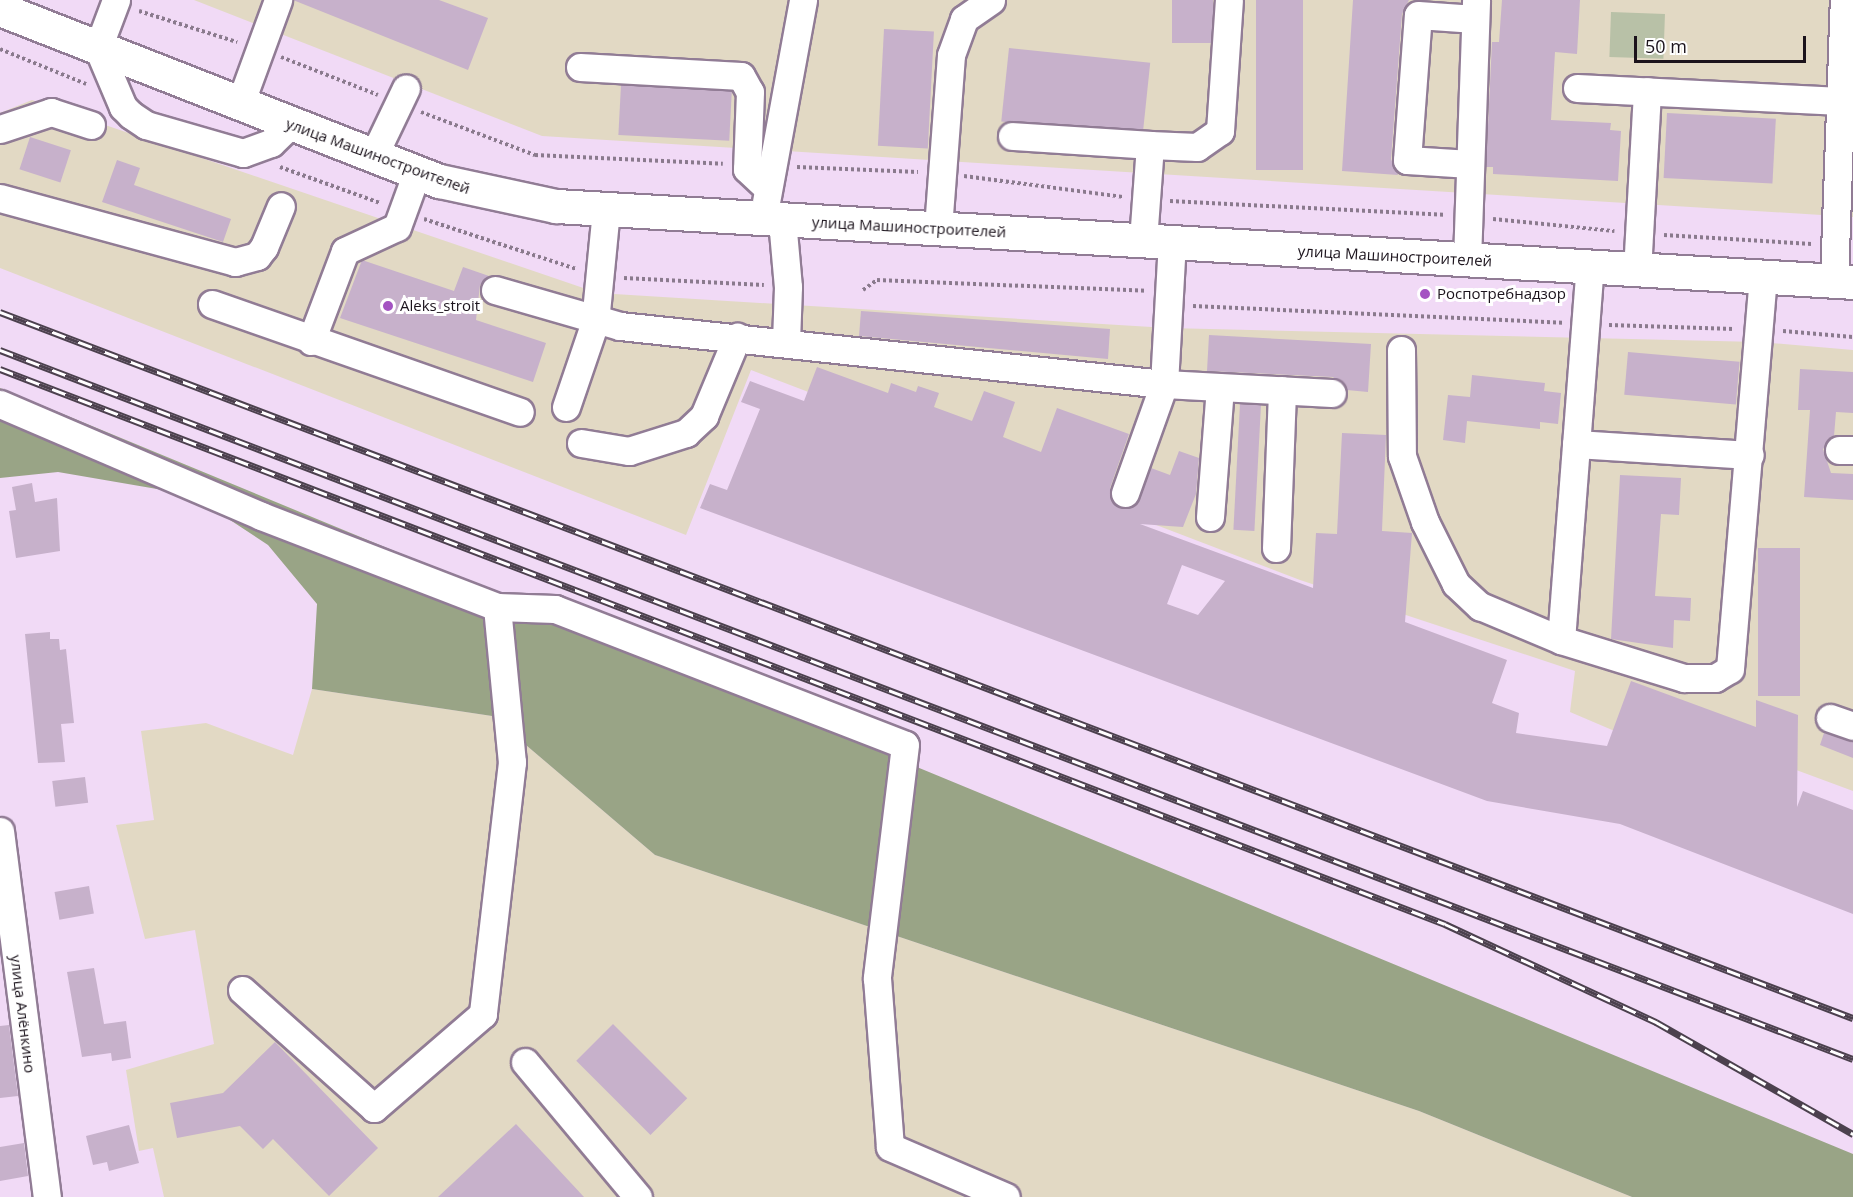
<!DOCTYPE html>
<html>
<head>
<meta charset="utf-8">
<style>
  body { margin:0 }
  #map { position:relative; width:1853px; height:1197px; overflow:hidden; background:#f1daf6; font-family:"Open Sans",sans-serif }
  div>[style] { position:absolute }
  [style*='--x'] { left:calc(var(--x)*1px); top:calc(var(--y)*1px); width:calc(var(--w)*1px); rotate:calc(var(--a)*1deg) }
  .industrial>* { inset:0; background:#e2d9c4 }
  .green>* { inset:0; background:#b8c1a7; transform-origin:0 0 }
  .forest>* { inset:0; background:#99a486 }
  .building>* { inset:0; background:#c7b1cb; transform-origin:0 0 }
  .path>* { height:4px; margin-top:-2px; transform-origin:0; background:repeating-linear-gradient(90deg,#8a7a8d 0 3px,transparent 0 6px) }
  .roads { filter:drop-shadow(2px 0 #917c95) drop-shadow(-2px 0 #917c95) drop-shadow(0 2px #917c95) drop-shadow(0 -2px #917c95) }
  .minor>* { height:27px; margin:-13.5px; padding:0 13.5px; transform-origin:13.5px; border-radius:13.5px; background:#fff }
  .major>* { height:33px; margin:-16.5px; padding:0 16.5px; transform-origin:16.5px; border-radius:16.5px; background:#fff }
  .rail>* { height:7px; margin-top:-3.5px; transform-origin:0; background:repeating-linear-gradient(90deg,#fff 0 14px,#4c414e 0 28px); box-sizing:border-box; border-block:2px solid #4c414e }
  .dots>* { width:16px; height:16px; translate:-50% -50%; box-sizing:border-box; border:3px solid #fff; border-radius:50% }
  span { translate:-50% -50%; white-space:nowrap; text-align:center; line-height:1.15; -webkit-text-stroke:6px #fff; paint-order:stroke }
  .street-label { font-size:15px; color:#1b131c }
  .poi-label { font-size:15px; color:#1b131c }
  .left { translate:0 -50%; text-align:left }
  .scale { position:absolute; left:1634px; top:36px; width:172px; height:27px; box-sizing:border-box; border:3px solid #1b131c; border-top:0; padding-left:8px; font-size:18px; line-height:21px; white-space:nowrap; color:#1b131c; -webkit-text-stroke:4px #fff; paint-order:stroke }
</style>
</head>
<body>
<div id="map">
  <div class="industrial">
    <i style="clip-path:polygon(194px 0,1853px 0,1853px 217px,542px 136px)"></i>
    <i style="clip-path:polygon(32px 100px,598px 293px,1168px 328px,1759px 342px,1853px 350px,1853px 791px,1777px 763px,1713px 773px,1570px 712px,1575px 671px,1300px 580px,751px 370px,686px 535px,0 268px,0 113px)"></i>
    <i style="clip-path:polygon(312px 689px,492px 716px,655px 855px,1419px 1111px,1632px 1197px,164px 1197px,153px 1148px,139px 1151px,126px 1070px,214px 1044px,195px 930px,145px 939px,116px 825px,154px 820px,141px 731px,206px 723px,293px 755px)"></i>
  </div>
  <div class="green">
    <i style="left:1611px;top:12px;width:54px;height:45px;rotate:2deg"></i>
  </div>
  <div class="forest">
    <i style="clip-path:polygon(0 388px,1853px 1154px,1853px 1197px,1632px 1197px,1419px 1111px,655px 855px,492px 716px,312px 689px,317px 604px,268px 545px,192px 495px,58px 472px,0 478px)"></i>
  </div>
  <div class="building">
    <i style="clip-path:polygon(293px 0,439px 0,488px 18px,468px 70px)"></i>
    <i style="left:1172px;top:0;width:41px;height:43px"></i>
    <i style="left:1256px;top:0;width:47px;height:170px"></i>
    <i style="clip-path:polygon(1353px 0,1409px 0,1402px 14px,1391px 159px,1398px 175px,1342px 171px)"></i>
    <i style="clip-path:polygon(1502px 0,1580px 0,1577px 54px,1555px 52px,1551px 120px,1611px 123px,1610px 130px,1621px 131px,1618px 181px,1493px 174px,1493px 167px,1486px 167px,1492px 42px,1499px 42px)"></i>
    <i style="left:884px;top:29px;width:50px;height:117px;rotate:3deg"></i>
    <i style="left:1009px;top:48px;width:142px;height:74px;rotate:6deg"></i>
    <i style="left:621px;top:85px;width:111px;height:50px;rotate:3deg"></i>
    <i style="left:1667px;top:113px;width:109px;height:65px;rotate:3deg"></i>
    <i style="left:30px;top:137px;width:43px;height:34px;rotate:18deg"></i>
    <i style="clip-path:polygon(117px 160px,140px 168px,134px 185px,231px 219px,223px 242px,102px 202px)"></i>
    <i style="clip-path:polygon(362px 260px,454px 291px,463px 267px,489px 276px,480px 285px,476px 320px,546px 343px,533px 382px,340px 318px)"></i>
    <i style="clip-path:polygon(861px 311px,1110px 329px,1108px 359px,859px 336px)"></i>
    <i style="clip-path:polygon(1209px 335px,1371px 344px,1368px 392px,1347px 390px,1333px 377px,1207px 371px)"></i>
    <i style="left:1628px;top:352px;width:112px;height:43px;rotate:5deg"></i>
    <i style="clip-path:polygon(evenodd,817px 367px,888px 393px,891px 383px,916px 392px,918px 386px,939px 393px,934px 407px,972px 421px,984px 391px,1015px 402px,1003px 437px,1041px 452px,1057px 408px,1129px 434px,1110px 488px,1113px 503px,1120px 508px,1136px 505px,1151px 468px,1170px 475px,1179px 451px,1199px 458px,1196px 494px,1183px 527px,1140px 524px,1313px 588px,1316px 533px,1337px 534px,1342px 433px,1386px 435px,1382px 531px,1412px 533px,1405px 622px,1507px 660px,1492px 703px,1519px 713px,1516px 733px,1607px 746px,1631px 681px,1756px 727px,1756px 700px,1798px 715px,1797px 807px,1803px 791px,1853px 810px,1853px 914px,1620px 824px,1487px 801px,700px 508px,710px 484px,727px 490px,760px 409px,741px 402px,750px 381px,804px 401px,817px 367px,1182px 565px,1225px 581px,1198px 615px,1167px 604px,1182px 565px)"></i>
    <i style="clip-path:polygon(1800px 369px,1853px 372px,1853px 413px,1836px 412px,1834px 436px,1823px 449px,1831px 473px,1853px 474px,1853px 500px,1804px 497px,1810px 410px,1798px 410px)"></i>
    <i style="clip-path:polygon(1472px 375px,1545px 383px,1544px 391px,1561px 393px,1558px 424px,1540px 422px,1540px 429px,1467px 421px,1465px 443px,1443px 440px,1448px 395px,1470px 397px)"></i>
    <i style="left:1240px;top:404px;width:21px;height:126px;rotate:3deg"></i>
    <i style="clip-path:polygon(1620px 475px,1681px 478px,1679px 515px,1661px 514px,1655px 596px,1691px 598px,1690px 621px,1674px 620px,1673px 648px,1611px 639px)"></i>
    <i style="clip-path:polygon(32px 483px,35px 502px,57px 498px,60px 551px,16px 558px,9px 511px,16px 510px,12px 487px)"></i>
    <i style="left:1758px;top:548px;width:42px;height:148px"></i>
    <i style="clip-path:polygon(50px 632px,50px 639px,59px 639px,60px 650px,66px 649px,74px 723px,61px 724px,65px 762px,38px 763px,25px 634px)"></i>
    <i style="clip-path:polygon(1824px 733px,1853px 741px,1853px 758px,1820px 745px)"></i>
    <i style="left:85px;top:777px;width:26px;height:33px;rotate:83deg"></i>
    <i style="left:89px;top:886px;width:28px;height:35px;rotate:80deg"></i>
    <i style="clip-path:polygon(94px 968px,104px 1024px,126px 1021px,131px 1058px,112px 1061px,111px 1053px,82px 1057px,67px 972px)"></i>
    <i style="left:613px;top:1024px;width:105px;height:52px;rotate:45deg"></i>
    <i style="clip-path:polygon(9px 1025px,18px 1096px,0 1098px,0 1026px)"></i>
    <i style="clip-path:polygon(275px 1042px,378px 1148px,329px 1196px,273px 1139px,263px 1149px,240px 1126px,177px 1138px,170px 1103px,223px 1093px)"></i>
    <i style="clip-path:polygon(516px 1124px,584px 1197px,438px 1197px)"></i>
    <i style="clip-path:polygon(129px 1125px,139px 1163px,109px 1171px,107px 1162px,93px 1165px,86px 1136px)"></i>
    <i style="clip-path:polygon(24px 1143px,28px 1176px,0 1181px,0 1147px)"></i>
  </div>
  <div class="path">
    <i style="--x:139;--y:11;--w:103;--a:17.6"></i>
    <i style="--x:0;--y:49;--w:93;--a:22.1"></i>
    <i style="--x:281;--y:57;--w:104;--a:21.4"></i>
    <i style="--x:421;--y:112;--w:122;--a:20.7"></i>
    <i style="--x:535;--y:155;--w:188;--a:2.7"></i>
    <i style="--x:280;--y:167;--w:106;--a:19.8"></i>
    <i style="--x:797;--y:167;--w:121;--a:2.4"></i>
    <i style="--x:964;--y:176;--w:160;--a:7.5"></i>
    <i style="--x:1170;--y:201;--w:274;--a:2.9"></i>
    <i style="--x:424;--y:219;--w:160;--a:18.2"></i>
    <i style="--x:1493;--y:219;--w:122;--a:5.7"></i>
    <i style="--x:1664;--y:235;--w:148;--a:3.5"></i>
    <i style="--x:624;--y:278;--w:140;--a:2.9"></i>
    <i style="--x:863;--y:290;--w:17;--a:-36"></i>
    <i style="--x:877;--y:280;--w:270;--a:2.3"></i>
    <i style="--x:1193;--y:306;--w:370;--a:2.6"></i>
    <i style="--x:1609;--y:325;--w:125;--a:1.8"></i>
    <i style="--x:1783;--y:331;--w:70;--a:4.9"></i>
  </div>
  <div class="roads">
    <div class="minor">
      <i style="--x:116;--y:0;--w:51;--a:110.6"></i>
      <i style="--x:98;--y:48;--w:64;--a:67"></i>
      <i style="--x:123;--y:107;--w:11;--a:45"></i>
      <i style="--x:131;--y:115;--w:18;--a:34"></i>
      <i style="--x:146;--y:125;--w:101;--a:16.1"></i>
      <i style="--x:243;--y:153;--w:30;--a:-20"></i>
      <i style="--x:271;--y:143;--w:28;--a:-44"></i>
      <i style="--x:580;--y:67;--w:161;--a:3.2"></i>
      <i style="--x:741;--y:76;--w:18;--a:61"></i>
      <i style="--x:750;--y:92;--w:77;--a:92.2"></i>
      <i style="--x:747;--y:169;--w:26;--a:43"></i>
      <i style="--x:1577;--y:88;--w:264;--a:2.8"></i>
      <i style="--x:1841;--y:101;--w:16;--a:-43"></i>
      <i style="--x:240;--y:104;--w:111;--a:-69.9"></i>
      <i style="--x:0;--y:129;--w:54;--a:-18.4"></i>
      <i style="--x:51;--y:112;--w:42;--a:18"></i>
      <i style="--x:1012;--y:136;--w:138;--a:3.7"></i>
      <i style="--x:1150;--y:145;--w:96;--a:94.2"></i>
      <i style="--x:1150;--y:145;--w:47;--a:2.4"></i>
      <i style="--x:1197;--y:147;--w:28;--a:-35"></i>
      <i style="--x:1220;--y:131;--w:131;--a:-86.1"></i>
      <i style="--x:373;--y:157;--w:76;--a:-64.4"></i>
      <i style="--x:1470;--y:164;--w:63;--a:-176.4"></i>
      <i style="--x:1407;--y:160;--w:145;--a:-85.7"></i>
      <i style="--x:1418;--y:15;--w:57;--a:4"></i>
      <i style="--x:0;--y:198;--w:244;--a:15.2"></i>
      <i style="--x:235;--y:262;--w:23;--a:-15"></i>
      <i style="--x:257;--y:256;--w:11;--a:-52"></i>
      <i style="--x:264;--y:247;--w:44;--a:-67.5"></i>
      <i style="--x:766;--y:202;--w:205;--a:-79.6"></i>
      <i style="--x:782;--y:220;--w:67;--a:84.9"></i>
      <i style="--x:788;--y:287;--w:54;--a:92.1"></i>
      <i style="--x:938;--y:228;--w:173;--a:-85.7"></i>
      <i style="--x:951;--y:55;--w:38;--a:-70"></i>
      <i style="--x:964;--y:19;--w:33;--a:-35"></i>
      <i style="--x:1467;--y:260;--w:260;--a:-88"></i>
      <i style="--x:1637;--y:271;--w:180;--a:-86.8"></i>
      <i style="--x:1834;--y:281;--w:281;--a:-88"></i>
      <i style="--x:495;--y:290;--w:130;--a:16.1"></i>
      <i style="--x:620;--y:326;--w:547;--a:6.09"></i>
      <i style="--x:1164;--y:384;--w:168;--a:3.1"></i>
      <i style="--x:212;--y:304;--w:326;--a:19.3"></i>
      <i style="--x:311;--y:341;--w:96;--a:-69.3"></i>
      <i style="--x:345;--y:251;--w:57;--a:-24.8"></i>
      <i style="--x:397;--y:227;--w:59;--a:-70"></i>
      <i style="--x:1401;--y:350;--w:106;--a:89.5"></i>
      <i style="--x:1402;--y:456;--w:70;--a:70.8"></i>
      <i style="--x:1425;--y:522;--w:69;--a:63.4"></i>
      <i style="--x:1456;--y:584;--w:33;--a:43"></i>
      <i style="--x:1480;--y:606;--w:88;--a:22.8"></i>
      <i style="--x:1561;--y:640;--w:374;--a:-85.6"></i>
      <i style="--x:0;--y:404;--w:284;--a:23.2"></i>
      <i style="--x:261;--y:516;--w:253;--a:21.1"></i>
      <i style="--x:497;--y:607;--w:156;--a:84.5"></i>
      <i style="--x:512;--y:762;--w:254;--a:96.6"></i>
      <i style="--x:483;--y:1014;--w:144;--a:139.2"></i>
      <i style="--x:374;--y:1108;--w:177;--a:-138.2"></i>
      <i style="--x:566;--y:407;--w:90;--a:-71.2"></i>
      <i style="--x:595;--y:322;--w:114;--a:-84.4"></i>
      <i style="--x:581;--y:443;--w:49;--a:9.5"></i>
      <i style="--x:629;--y:451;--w:60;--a:-17.5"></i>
      <i style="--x:686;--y:433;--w:25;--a:-43"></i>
      <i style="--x:704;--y:416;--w:86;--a:-67.3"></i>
      <i style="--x:1576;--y:444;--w:174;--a:3.6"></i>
      <i style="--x:1839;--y:450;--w:14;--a:0"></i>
      <i style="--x:1125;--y:493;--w:116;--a:-70.3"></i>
      <i style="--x:1164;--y:384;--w:142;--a:-86.8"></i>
      <i style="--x:1210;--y:517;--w:130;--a:-85.6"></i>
      <i style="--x:1276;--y:548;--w:158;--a:-87.8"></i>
      <i style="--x:497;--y:607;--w:58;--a:2"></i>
      <i style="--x:555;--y:609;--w:375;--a:21.2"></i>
      <i style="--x:905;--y:745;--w:235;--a:96.9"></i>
      <i style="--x:877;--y:978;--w:169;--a:85.6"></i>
      <i style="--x:890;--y:1147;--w:126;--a:23.3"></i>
      <i style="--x:1561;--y:640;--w:129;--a:17.2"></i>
      <i style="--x:1684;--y:678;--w:31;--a:0"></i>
      <i style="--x:1715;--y:678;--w:17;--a:-31"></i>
      <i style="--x:1730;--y:669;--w:393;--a:-85.2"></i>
      <i style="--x:1830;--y:718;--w:24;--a:19"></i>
      <i style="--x:0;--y:831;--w:369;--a:82.7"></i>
      <i style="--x:525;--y:1062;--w:176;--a:50.1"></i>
    </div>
    <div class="major">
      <i style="--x:0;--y:9;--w:472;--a:21.4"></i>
      <i style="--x:440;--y:181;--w:119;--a:12.2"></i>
      <i style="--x:556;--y:206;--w:1299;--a:3.35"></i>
    </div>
  </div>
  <div class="rail">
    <i style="--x:0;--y:312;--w:1983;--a:20.86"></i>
    <i style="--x:0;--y:350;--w:1984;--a:20.94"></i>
    <i style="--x:0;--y:369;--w:1548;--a:21.01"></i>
    <i style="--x:1445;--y:924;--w:233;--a:24.9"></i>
    <i style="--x:1656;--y:1022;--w:227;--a:29.6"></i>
  </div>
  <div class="dots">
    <i style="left:1425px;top:294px;background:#a453c2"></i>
    <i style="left:388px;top:306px;background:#a453c2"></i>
  </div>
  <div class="street-label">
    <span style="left:378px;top:156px;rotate:20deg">улица Машиностроителей</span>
    <span style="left:909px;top:227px;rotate:3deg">улица Машиностроителей</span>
    <span style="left:1395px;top:256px;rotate:3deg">улица Машиностроителей</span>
    <span style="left:23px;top:1014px;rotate:83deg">улица Алёнкино</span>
  </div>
  <div class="poi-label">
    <span class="left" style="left:1437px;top:294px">Роспотребнадзор</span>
    <span class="left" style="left:400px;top:306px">Aleks_stroit</span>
  </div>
  <div class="scale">50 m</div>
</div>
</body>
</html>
